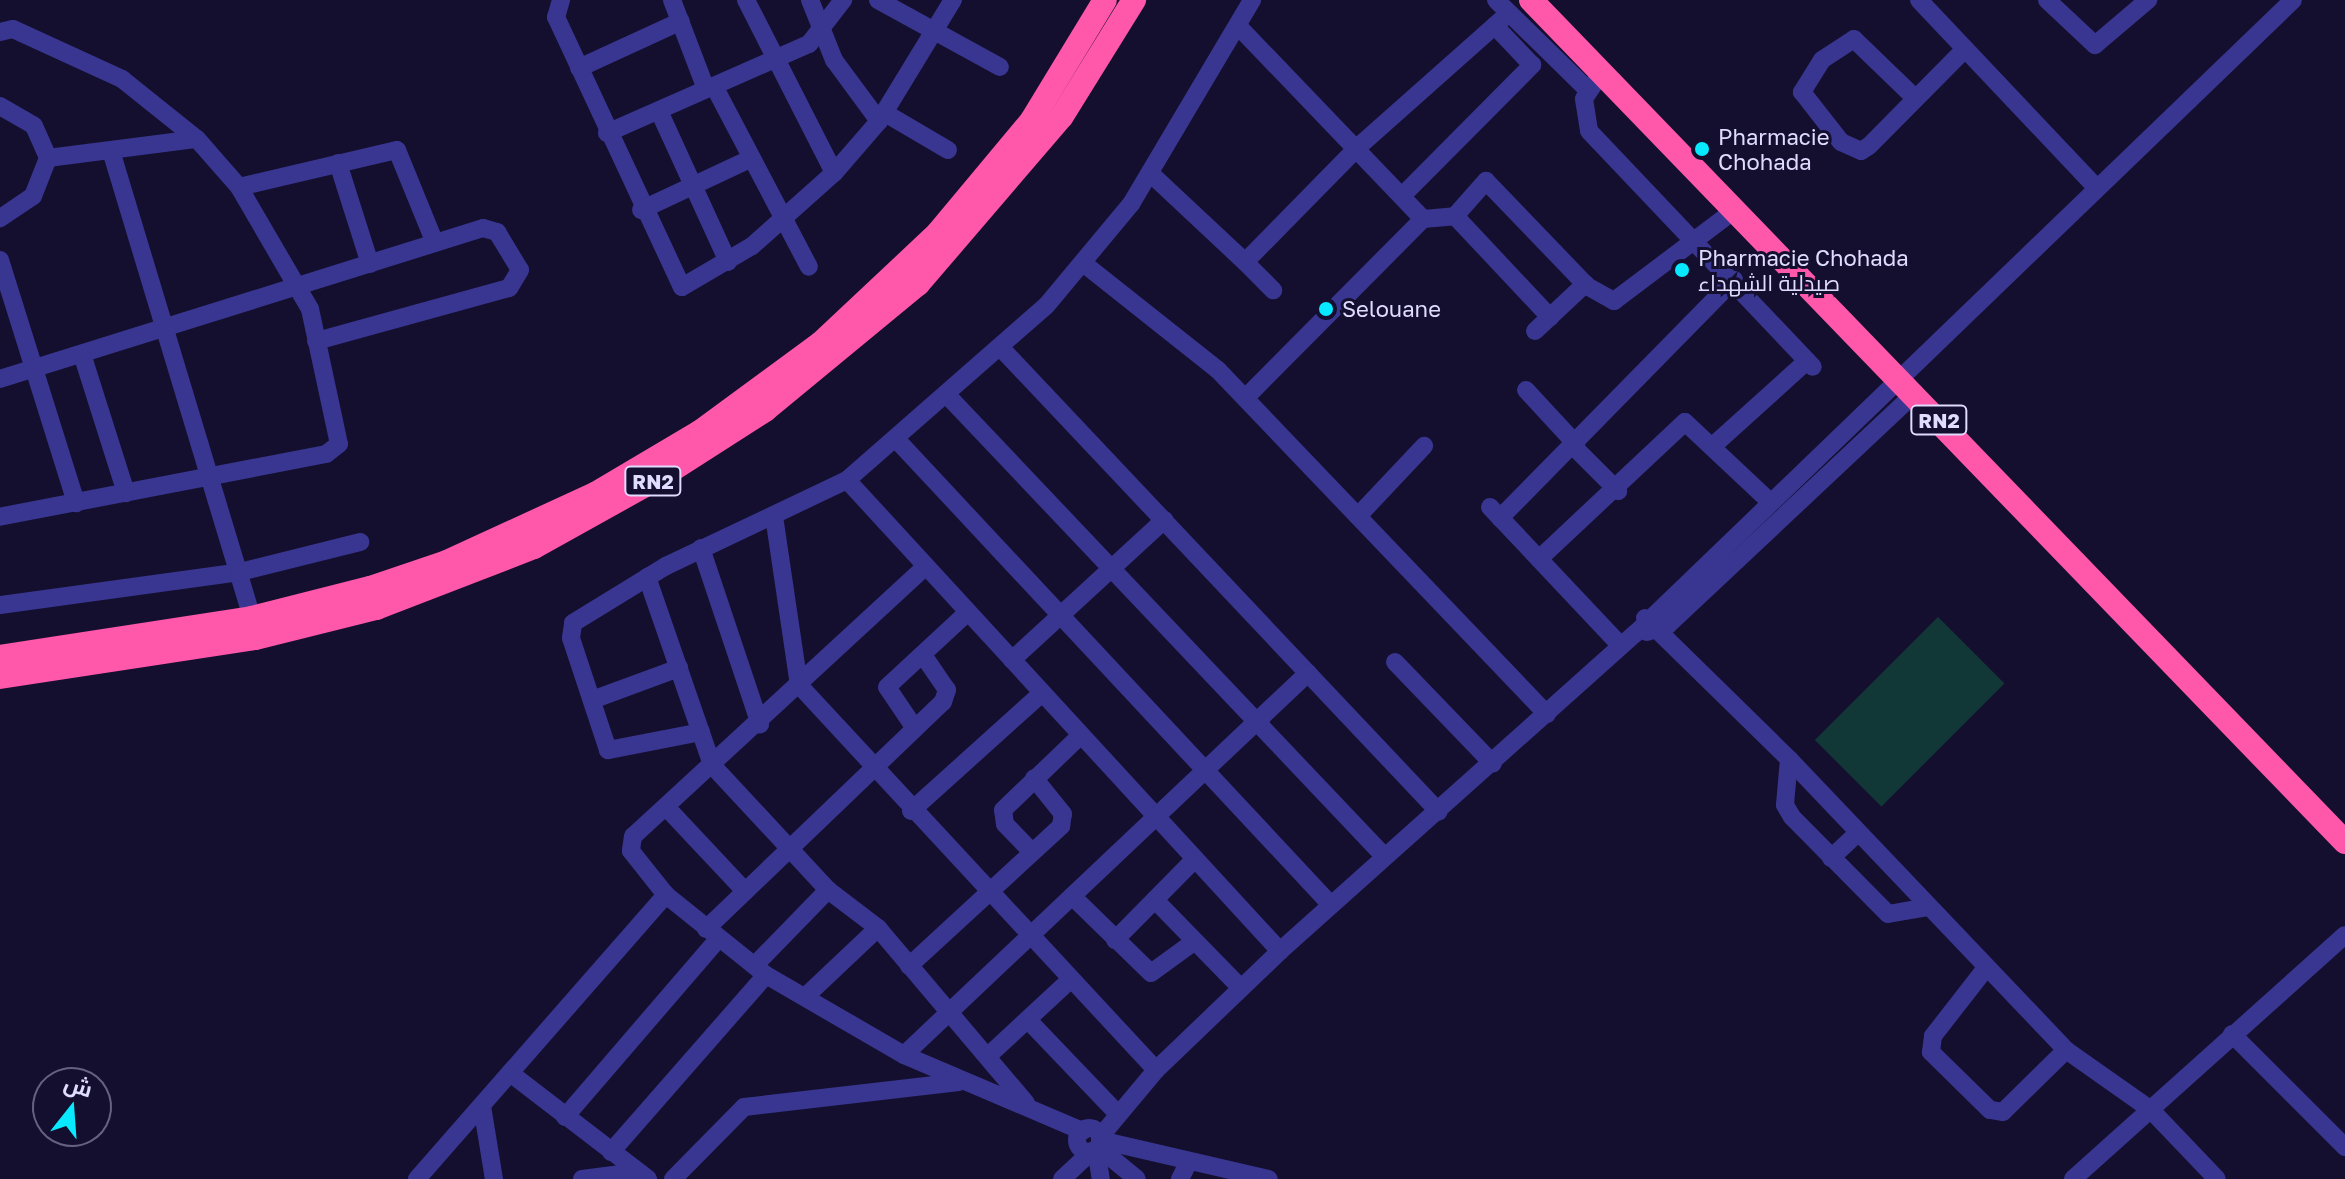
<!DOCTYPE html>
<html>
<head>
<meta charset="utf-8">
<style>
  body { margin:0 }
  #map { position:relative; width:2345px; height:1179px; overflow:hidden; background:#140f2e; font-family:"Golos Text",Cairo,sans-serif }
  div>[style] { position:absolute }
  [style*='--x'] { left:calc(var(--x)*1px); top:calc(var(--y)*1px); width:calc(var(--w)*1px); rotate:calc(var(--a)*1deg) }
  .green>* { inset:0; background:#113837; transform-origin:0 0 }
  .minor>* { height:18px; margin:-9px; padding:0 9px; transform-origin:9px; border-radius:9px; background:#393691 }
  .minor>.ring { margin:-9px; padding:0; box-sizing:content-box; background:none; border:18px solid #393691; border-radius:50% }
  .highway>* { height:24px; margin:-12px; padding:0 12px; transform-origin:12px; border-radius:12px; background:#ff57a9 }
  .dots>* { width:22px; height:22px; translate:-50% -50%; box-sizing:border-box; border:4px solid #140f2e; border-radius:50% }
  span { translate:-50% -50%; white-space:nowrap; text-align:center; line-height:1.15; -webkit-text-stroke:6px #140f2e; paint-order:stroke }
  .shield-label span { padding:2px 6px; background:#140f2e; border:2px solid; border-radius:6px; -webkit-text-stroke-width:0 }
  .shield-label { font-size:20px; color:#e0dcff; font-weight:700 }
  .poi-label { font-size:22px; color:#e0dcff }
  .left { translate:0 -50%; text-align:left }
  .north { position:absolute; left:32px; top:1067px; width:80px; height:80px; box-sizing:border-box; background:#140f2e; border:2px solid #666182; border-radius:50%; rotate:17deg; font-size:22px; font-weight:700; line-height:32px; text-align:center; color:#e0dcff }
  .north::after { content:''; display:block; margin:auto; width:28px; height:36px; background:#08e9ff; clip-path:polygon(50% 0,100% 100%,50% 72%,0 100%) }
</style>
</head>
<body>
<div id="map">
  <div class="green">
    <i style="left:1938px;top:617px;width:94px;height:174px;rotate:45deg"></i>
  </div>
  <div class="minor">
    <i style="--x:561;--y:0;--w:18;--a:106"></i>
    <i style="--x:556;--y:17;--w:298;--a:65"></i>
    <i style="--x:682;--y:287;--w:81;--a:-30.4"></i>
    <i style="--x:752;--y:246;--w:110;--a:-41.7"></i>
    <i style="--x:834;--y:173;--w:69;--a:-49.1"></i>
    <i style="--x:879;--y:121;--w:142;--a:-58.6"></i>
    <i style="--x:672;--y:0;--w:95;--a:69.1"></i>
    <i style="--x:746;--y:0;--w:194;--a:63"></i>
    <i style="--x:810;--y:0;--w:65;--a:68.2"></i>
    <i style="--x:834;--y:60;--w:76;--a:53.6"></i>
    <i style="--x:878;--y:0;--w:139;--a:28.8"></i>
    <i style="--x:1496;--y:0;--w:130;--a:44.4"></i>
    <i style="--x:1919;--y:0;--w:257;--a:46.6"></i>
    <i style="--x:2047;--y:0;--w:66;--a:43.2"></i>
    <i style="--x:2095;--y:45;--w:70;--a:-40.3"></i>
    <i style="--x:1238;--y:26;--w:267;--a:46.2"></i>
    <i style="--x:1423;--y:219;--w:252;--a:134.8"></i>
    <i style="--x:0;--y:32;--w:13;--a:-13"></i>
    <i style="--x:13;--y:29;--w:120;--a:24.6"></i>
    <i style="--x:122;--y:79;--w:96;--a:38.7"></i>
    <i style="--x:197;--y:139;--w:64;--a:48.8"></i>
    <i style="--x:239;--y:187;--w:141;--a:59.8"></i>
    <i style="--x:310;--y:309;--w:138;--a:77.9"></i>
    <i style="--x:339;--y:444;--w:16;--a:142"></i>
    <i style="--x:326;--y:454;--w:332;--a:169.1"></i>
    <i style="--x:579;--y:68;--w:112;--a:-24.7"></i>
    <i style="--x:1602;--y:72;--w:32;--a:124"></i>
    <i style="--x:1584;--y:99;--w:32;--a:81"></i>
    <i style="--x:1589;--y:131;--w:325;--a:46.5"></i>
    <i style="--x:714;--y:86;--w:204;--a:62.3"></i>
    <i style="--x:1915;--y:98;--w:85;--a:-136"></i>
    <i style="--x:1854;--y:39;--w:38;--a:147"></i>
    <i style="--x:1822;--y:60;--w:38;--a:122"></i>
    <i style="--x:1802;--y:92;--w:63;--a:52"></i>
    <i style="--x:1841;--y:142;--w:22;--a:24"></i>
    <i style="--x:1861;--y:151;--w:9;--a:-32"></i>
    <i style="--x:1869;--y:146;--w:136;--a:-45.3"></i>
    <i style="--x:0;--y:106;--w:39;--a:30"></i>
    <i style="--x:34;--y:126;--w:35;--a:66"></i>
    <i style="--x:48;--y:158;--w:41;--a:111.5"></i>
    <i style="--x:33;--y:196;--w:40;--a:146"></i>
    <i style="--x:659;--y:111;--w:166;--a:65.4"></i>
    <i style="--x:885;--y:113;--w:73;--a:30.4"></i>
    <i style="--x:607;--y:133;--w:221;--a:-23.8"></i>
    <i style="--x:809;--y:44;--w:56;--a:-52.3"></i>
    <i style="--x:112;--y:154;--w:485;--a:73.2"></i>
    <i style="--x:48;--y:158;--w:150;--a:-7.3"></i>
    <i style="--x:338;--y:163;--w:106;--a:72.4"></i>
    <i style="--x:1150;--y:173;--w:130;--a:43.1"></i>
    <i style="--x:1245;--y:262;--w:161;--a:-45.5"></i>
    <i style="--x:1358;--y:147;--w:202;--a:-41.6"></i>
    <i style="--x:239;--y:187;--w:162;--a:-13.2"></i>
    <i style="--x:397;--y:150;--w:100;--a:67.8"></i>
    <i style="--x:1402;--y:196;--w:185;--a:-45.2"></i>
    <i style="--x:1532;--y:65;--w:54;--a:-133.5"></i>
    <i style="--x:641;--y:210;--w:120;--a:-25.1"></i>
    <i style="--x:1455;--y:216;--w:139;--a:46.8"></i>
    <i style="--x:1423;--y:219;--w:32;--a:-5"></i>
    <i style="--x:1455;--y:216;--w:47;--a:-48.5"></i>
    <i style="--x:1486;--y:181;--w:146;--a:46.1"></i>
    <i style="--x:1587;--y:286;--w:31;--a:29"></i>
    <i style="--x:1614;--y:301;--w:153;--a:-37"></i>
    <i style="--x:0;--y:260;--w:255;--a:72.6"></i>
    <i style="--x:1245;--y:262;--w:40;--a:45"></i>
    <i style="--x:1083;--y:263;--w:172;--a:38.4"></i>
    <i style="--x:1218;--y:370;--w:476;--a:46.3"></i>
    <i style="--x:1535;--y:331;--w:69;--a:-43.2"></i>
    <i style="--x:1000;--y:347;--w:639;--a:46.65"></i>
    <i style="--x:82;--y:354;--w:146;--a:72.4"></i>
    <i style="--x:0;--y:379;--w:506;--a:-17.36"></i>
    <i style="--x:483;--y:228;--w:15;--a:16"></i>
    <i style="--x:497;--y:232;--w:44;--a:58.8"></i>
    <i style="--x:520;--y:270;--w:21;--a:121"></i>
    <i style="--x:509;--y:288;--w:200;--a:164.6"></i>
    <i style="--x:1526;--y:390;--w:74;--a:47.2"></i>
    <i style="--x:946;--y:394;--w:637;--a:46.53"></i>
    <i style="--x:896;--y:439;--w:636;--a:46.97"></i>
    <i style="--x:1715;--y:444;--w:124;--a:-42.1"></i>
    <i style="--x:1573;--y:446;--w:64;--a:45"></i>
    <i style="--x:847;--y:480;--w:640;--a:47.41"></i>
    <i style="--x:1490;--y:507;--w:191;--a:46.7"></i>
    <i style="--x:1359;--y:515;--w:95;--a:-46.7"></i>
    <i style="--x:774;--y:516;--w:171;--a:81.6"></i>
    <i style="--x:799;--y:685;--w:525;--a:47.16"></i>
    <i style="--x:1500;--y:518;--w:334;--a:-45.5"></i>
    <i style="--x:701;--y:548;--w:186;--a:71.5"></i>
    <i style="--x:1539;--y:559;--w:200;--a:-43.2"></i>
    <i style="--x:1685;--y:422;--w:114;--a:43.2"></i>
    <i style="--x:926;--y:566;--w:398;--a:137.3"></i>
    <i style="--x:633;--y:836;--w:15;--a:98"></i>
    <i style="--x:631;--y:851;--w:56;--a:51.5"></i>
    <i style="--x:666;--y:895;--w:128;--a:38.7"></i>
    <i style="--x:766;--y:975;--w:160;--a:30.1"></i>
    <i style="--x:904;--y:1055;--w:194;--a:23.1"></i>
    <i style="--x:647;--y:577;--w:199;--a:70.9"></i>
    <i style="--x:712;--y:765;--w:171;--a:47.1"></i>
    <i style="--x:828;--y:890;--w:63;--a:37.2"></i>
    <i style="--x:878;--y:928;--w:229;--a:49.8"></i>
    <i style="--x:0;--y:605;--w:242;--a:-7.8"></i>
    <i style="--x:240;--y:572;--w:124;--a:-14"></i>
    <i style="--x:1645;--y:618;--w:202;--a:44.4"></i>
    <i style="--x:1789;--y:759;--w:402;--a:46.4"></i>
    <i style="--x:2066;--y:1050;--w:88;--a:135.5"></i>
    <i style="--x:2003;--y:1112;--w:13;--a:-171"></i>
    <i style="--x:1990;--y:1110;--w:83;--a:-135.5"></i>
    <i style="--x:1931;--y:1052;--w:16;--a:-83"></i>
    <i style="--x:1933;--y:1036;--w:86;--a:-52.1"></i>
    <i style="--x:1647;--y:632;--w:22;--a:-18"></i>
    <i style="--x:1668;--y:625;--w:339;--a:-43.2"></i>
    <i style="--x:1012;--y:660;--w:207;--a:-42.6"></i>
    <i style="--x:1395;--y:662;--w:141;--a:46.1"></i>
    <i style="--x:592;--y:700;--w:93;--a:-20.2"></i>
    <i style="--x:914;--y:727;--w:48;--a:-124"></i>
    <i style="--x:887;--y:687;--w:110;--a:-42.8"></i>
    <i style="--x:701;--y:732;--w:95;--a:169"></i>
    <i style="--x:608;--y:750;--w:118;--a:-108.3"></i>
    <i style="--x:571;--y:638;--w:15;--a:-82"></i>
    <i style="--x:573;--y:623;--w:109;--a:-31.5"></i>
    <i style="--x:666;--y:566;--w:200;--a:-25.4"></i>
    <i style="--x:847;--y:480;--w:264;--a:-41.2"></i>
    <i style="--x:1046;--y:306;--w:133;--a:-50.2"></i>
    <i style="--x:1131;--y:204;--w:237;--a:-59.3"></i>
    <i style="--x:1789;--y:759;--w:46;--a:95"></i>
    <i style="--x:1785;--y:805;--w:14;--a:60"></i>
    <i style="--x:1792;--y:817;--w:136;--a:45.3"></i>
    <i style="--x:1888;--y:914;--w:40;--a:-10"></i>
    <i style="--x:667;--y:808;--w:114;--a:46.8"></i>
    <i style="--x:911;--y:811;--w:176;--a:-42"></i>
    <i style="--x:1032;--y:852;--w:39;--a:-134"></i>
    <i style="--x:1005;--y:824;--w:14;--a:-98"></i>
    <i style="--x:1003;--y:810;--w:108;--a:-43.9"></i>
    <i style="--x:1831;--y:858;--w:37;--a:-43"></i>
    <i style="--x:1072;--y:896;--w:110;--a:44.3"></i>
    <i style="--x:1151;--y:973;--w:54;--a:-36"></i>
    <i style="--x:1155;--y:900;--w:123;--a:45.7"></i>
    <i style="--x:706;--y:929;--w:328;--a:-43.8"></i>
    <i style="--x:943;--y:702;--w:13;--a:-72"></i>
    <i style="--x:947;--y:690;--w:42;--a:-124.4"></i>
    <i style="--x:1115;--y:940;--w:114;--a:-45.4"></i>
    <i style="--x:755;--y:965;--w:105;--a:-45.8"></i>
    <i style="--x:909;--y:966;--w:207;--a:-42.6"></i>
    <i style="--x:1061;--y:826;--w:12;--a:-81"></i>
    <i style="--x:1063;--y:814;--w:46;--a:-128.9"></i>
    <i style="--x:806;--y:996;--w:99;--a:-43.4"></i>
    <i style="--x:1028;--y:1020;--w:127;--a:46.3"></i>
    <i style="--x:2232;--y:1034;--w:160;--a:45"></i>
    <i style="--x:2066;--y:1050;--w:104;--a:35.2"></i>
    <i style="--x:2151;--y:1110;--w:95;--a:46.3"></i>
    <i style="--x:904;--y:1055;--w:556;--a:-43.4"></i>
    <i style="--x:988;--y:1056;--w:112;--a:-42.8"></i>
    <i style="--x:510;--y:1073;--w:174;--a:37.5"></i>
    <i style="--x:482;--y:1106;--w:74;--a:80.7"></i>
    <i style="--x:565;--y:1117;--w:235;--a:-49.3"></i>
    <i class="ring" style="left:1077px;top:1128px;width:6px;height:6px"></i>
    <i style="--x:1100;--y:1137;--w:87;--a:-50.1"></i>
    <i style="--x:1156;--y:1070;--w:172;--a:-43.8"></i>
    <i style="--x:1280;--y:951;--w:477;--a:-41.8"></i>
    <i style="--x:1636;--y:633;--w:912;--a:-43.93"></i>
    <i style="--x:1100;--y:1140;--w:173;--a:13"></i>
    <i style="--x:1098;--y:1147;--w:50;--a:39.4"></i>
    <i style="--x:1096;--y:1149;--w:30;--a:81"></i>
    <i style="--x:611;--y:1152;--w:235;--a:-48.8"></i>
    <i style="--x:417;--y:1179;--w:378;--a:-48.8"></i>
    <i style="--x:582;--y:1179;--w:55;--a:-7.3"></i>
    <i style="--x:673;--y:1179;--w:101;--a:-45.4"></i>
    <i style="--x:744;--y:1107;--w:216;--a:-6.6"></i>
    <i style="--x:1062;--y:1179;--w:41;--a:-43"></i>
    <i style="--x:1180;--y:1179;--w:20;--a:-63"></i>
    <i style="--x:2073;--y:1179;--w:365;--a:-41.9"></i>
  </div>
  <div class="highway">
    <i style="--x:1531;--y:0;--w:1171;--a:45.97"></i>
    <i style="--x:0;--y:657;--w:255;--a:-8.8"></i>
    <i style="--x:252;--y:618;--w:122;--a:-14.3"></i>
    <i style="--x:370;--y:588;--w:81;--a:-18.7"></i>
    <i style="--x:447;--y:562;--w:163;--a:-24.7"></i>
    <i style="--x:595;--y:494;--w:122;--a:-30.6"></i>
    <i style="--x:700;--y:432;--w:149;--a:-36.3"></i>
    <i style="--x:820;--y:344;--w:162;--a:-43.2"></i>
    <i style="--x:938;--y:233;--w:147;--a:-50.2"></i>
    <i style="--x:1032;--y:120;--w:140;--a:-58.7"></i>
    <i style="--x:0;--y:677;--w:258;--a:-8.7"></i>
    <i style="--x:255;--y:638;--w:125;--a:-13.9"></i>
    <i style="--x:376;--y:608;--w:169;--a:-21.1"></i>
    <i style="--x:534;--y:547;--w:152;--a:-29.1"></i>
    <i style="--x:667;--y:473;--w:117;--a:-32.7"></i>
    <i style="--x:765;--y:410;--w:198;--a:-39.5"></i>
    <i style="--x:918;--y:284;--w:221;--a:-49.4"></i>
    <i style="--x:1062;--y:116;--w:137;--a:-58.2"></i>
  </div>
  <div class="dots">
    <i style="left:1702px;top:149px;background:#08e9ff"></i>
    <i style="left:1682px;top:270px;background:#08e9ff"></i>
    <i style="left:1326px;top:309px;background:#08e9ff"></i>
  </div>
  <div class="shield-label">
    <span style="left:1939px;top:420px">RN2</span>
    <span style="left:653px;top:481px">RN2</span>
  </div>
  <div class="poi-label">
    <span class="left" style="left:1718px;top:149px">Pharmacie<br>Chohada</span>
    <span class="left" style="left:1698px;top:270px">Pharmacie Chohada<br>صيدلية الشهداء</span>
    <span class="left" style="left:1342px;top:309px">Selouane</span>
  </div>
  <div class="north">ش</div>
</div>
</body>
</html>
